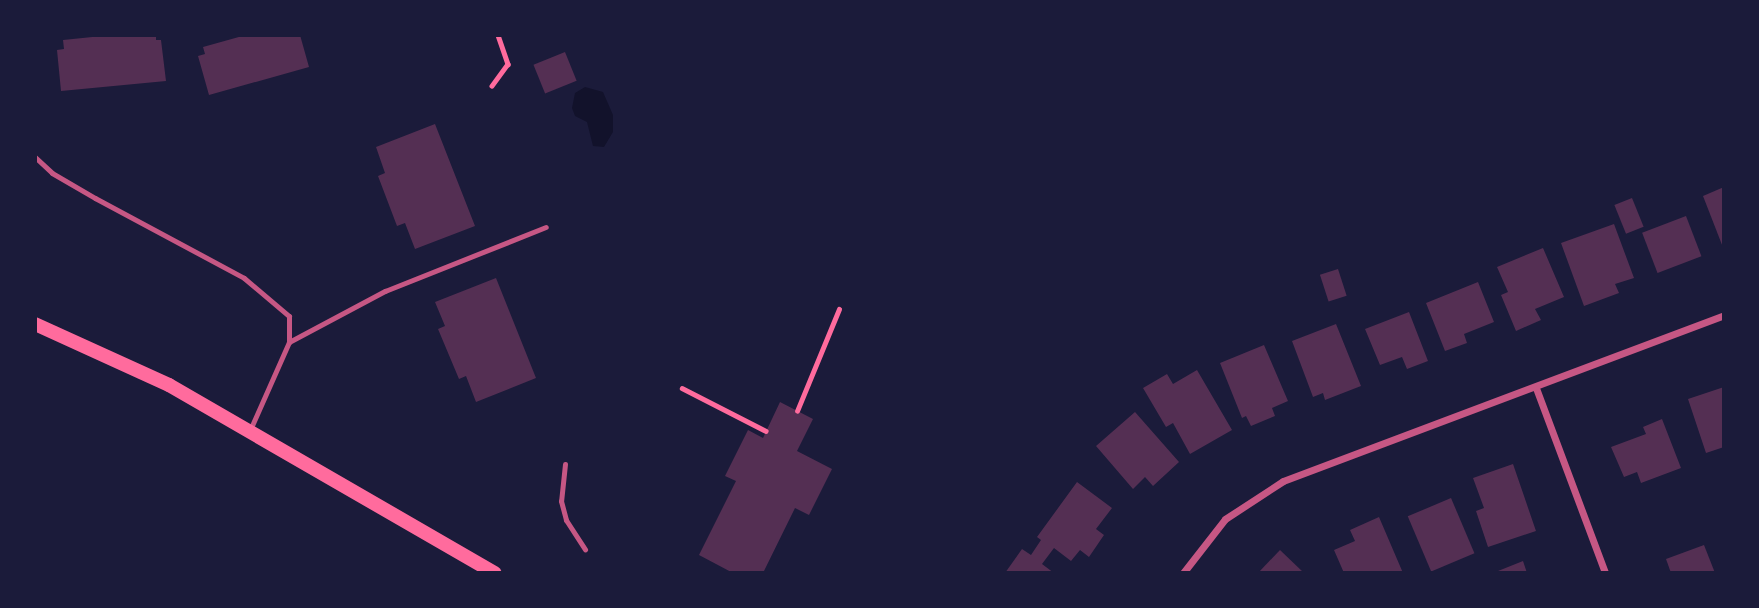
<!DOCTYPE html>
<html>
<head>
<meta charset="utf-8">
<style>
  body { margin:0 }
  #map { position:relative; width:1759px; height:608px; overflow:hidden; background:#1b1b3a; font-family:"Source Serif 4",serif }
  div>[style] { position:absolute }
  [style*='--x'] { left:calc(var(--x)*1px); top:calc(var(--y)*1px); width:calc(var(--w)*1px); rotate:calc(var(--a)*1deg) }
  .water>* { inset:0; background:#12122b }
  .building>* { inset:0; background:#542f53; transform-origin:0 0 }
  .path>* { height:4.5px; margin:-2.25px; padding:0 2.25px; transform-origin:2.25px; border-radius:2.25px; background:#ff6b9d }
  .service>* { height:5px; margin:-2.5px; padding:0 2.5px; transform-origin:2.5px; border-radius:2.5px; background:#c65784 }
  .minor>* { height:7px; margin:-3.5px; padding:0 3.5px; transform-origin:3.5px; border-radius:3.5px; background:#c65784 }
  .secondary>* { height:14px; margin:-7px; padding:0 7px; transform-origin:7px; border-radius:7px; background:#ff6b9d }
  span { translate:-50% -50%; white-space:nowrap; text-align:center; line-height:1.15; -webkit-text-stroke:6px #1b1b3a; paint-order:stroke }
  .frame { position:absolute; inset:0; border:37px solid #1b1b3a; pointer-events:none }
</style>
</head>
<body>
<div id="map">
  <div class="water">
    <i style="clip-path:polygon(585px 87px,603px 92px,613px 115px,613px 132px,604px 147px,593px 146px,587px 122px,575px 116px,572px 108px,575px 93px)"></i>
  </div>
  <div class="building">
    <i style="clip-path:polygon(112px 35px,156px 35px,156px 40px,161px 40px,166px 81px,61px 91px,57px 50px,64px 49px,63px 40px)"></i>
    <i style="clip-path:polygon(246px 35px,300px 35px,309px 67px,209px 95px,198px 56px,205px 54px,203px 47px)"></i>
    <i style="left:565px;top:52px;width:31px;height:34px;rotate:68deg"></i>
    <i style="clip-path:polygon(435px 124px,475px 226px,415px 249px,405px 223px,397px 226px,378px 176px,385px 173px,376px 147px)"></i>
    <i style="clip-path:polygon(1724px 187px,1724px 250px,1703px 196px)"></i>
    <i style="left:1632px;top:198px;width:31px;height:19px;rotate:68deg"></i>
    <i style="left:1686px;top:216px;width:43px;height:47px;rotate:69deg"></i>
    <i style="clip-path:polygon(1614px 224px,1634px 278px,1615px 284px,1619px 293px,1584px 306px,1561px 243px)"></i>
    <i style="clip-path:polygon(1543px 248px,1564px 297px,1535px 309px,1541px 320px,1516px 331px,1501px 295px,1508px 292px,1497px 267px)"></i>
    <i style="left:1338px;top:269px;width:28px;height:19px;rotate:72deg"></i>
    <i style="clip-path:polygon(496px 278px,536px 378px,476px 402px,466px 376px,459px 379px,438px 329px,445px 326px,435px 302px)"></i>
    <i style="clip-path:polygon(1478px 282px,1494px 322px,1464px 334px,1467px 343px,1445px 351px,1426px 303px)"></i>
    <i style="clip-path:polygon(1409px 312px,1428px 361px,1407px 369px,1402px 357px,1380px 365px,1365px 329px)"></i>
    <i style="clip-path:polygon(1336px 324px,1361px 386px,1325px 400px,1323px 393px,1313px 397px,1292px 341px)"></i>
    <i style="clip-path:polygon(1264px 345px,1288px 401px,1272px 408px,1275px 416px,1251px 426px,1246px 416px,1242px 418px,1220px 363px)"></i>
    <i style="clip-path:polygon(1197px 370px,1232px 430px,1190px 454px,1173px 423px,1166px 427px,1143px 388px,1167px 374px,1173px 384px)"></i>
    <i style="clip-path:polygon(1724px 387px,1724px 447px,1706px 453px,1688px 399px)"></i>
    <i style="clip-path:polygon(780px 402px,813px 419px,797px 451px,832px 469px,809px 515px,795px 508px,763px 573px,733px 573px,699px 555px,736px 481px,725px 476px,748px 430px,763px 438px)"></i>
    <i style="clip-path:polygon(1135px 412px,1179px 462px,1153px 486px,1145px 477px,1133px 489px,1096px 446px)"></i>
    <i style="clip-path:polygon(1662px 419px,1681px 468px,1641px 483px,1637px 472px,1624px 477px,1611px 447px,1646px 434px,1643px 427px)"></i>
    <i style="clip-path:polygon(1513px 464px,1536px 531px,1488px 547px,1476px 511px,1484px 508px,1473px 478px)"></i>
    <i style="clip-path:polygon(1077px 482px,1112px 508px,1096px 529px,1104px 535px,1089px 557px,1080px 550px,1071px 561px,1054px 548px,1042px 564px,1054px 573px,1005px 573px,1022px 549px,1031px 555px,1041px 540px,1037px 537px)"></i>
    <i style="left:1451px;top:498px;width:60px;height:47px;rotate:67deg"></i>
    <i style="clip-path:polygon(1379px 517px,1403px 573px,1344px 573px,1334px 550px,1355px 541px,1350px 530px)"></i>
    <i style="clip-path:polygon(1704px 545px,1715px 573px,1671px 573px,1666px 559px)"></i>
    <i style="clip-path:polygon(1280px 550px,1304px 573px,1258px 573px)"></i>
    <i style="clip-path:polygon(1523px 561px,1527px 573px,1493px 573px)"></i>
  </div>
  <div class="path">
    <i style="--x:489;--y:35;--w:9;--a:0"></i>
    <i style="--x:498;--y:35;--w:31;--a:71"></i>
    <i style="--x:508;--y:64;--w:27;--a:126"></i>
    <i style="--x:682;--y:388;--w:94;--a:27.1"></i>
    <i style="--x:797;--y:411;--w:110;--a:-67.6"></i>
  </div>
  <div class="service">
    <i style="--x:35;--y:157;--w:23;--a:43"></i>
    <i style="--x:52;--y:173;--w:50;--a:30.2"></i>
    <i style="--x:95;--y:198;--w:169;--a:28.2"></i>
    <i style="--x:244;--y:278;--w:59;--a:40.2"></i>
    <i style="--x:289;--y:316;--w:26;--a:90"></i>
    <i style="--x:289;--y:342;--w:96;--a:113.9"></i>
    <i style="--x:289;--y:342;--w:109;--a:-28"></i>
    <i style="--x:385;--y:291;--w:173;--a:-21.7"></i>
    <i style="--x:565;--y:464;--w:37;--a:96"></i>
    <i style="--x:561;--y:501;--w:20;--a:75"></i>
    <i style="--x:566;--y:520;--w:35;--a:57"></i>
  </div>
  <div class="minor">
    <i style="--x:1536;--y:388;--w:197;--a:69.5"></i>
    <i style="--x:1183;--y:573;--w:68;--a:-52.1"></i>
    <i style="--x:1225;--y:519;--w:69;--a:-33.2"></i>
    <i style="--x:1283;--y:481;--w:471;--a:-20.6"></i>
  </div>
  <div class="secondary">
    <i style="--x:35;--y:324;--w:147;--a:24.5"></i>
    <i style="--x:169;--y:385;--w:376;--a:30"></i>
  </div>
  <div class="frame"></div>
</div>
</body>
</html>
